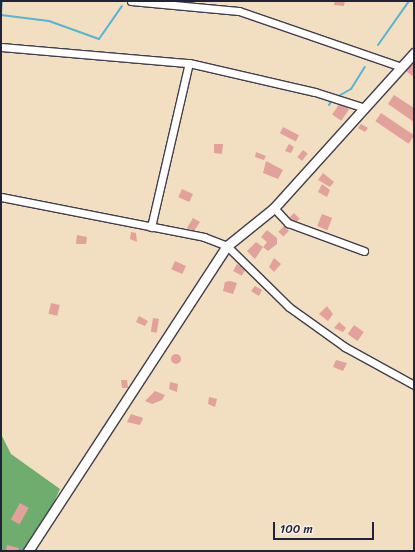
<!DOCTYPE html>
<html>
<head>
<meta charset="utf-8">
<style>
  body { margin:0 }
  #map { position:relative; width:415px; height:552px; overflow:hidden; background:#f2dec1; font-family:Sriracha,sans-serif }
  div>[style] { position:absolute }
  [style*='--x'] { left:calc(var(--x)*1px); top:calc(var(--y)*1px); width:calc(var(--w)*1px); rotate:calc(var(--a)*1deg) }
  .forest>* { inset:0; background:#6ead6e }
  .stream>* { height:2px; margin:-1px; padding:0 1px; transform-origin:1px; border-radius:1px; background:#54b6d3 }
  .building>* { inset:0; background:#e2a19a; transform-origin:0 0 }
  .round { border-radius:50% }
  .roads { filter:drop-shadow(1px 0 #413e4f) drop-shadow(-1px 0 #413e4f) drop-shadow(0 1px #413e4f) drop-shadow(0 -1px #413e4f) }
  .minor>* { height:7px; margin:-3.5px; padding:0 3.5px; transform-origin:3.5px; border-radius:3.5px; background:#fff }
  .tertiary>* { height:9px; margin:-4.5px; padding:0 4.5px; transform-origin:4.5px; border-radius:4.5px; background:#fff }
  span { translate:-50% -50%; white-space:nowrap; text-align:center; line-height:1.15; -webkit-text-stroke:3px #f7f3e8; paint-order:stroke }
  .frame { position:absolute; inset:0; border:2px solid #22223b; pointer-events:none }
  .scale { position:absolute; left:273px; top:522px; width:101px; height:18px; box-sizing:border-box; border:2px solid #22223b; border-top:0; padding-left:5px; font-size:12px; line-height:14px; white-space:nowrap; color:#22223b; -webkit-text-stroke:3px #f7f3e8; paint-order:stroke }
</style>
</head>
<body>
<div id="map">
  <div class="forest">
    <i style="clip-path:polygon(1px 434px,11px 454px,60px 489px,32px 551px,1px 551px)"></i>
  </div>
  <div class="stream">
    <i style="--x:1;--y:12;--w:11;--a:-85"></i>
    <i style="--x:1;--y:15;--w:48;--a:7.1"></i>
    <i style="--x:49;--y:21;--w:53;--a:19.8"></i>
    <i style="--x:99;--y:39;--w:40;--a:-55.1"></i>
    <i style="--x:378;--y:45;--w:54;--a:-54.8"></i>
    <i style="--x:337;--y:97;--w:16;--a:-30"></i>
    <i style="--x:351;--y:89;--w:26;--a:-58"></i>
    <i style="--x:329;--y:105;--w:6;--a:-59"></i>
  </div>
  <div class="building">
    <i style="clip-path:polygon(335px 1px,345px 1px,344px 6px,334px 5px)"></i>
    <i style="clip-path:polygon(411px 64px,414px 66px,414px 77px,406px 71px)"></i>
    <i style="clip-path:polygon(394px 95px,414px 108px,414px 122px,388px 104px)"></i>
    <i style="left:340px;top:103px;width:11px;height:14px;rotate:34deg"></i>
    <i style="left:381px;top:113px;width:40px;height:10px;rotate:34deg"></i>
    <i style="clip-path:polygon(361px 124px,368px 128px,365px 132px,358px 128px)"></i>
    <i style="left:283px;top:127px;width:18px;height:7px;rotate:27deg"></i>
    <i style="clip-path:polygon(214px 144px,223px 144px,222px 154px,214px 153px)"></i>
    <i style="clip-path:polygon(289px 144px,294px 147px,291px 153px,285px 151px)"></i>
    <i style="left:303px;top:150px;width:6px;height:9px;rotate:39deg"></i>
    <i style="clip-path:polygon(256px 152px,266px 156px,264px 160px,255px 157px)"></i>
    <i style="clip-path:polygon(266px 161px,283px 170px,278px 179px,263px 173px)"></i>
    <i style="clip-path:polygon(323px 173px,334px 182px,330px 187px,318px 180px)"></i>
    <i style="clip-path:polygon(322px 184px,330px 190px,327px 197px,318px 192px)"></i>
    <i style="left:182px;top:189px;width:12px;height:9px;rotate:24deg"></i>
    <i style="left:294px;top:213px;width:8px;height:9px;rotate:45deg"></i>
    <i style="left:322px;top:214px;width:11px;height:13px;rotate:22deg"></i>
    <i style="clip-path:polygon(193px 218px,200px 222px,194px 231px,187px 228px)"></i>
    <i style="left:284px;top:226px;width:7px;height:8px;rotate:45deg"></i>
    <i style="clip-path:polygon(267px 230px,277px 238px,277px 244px,268px 251px,263px 247px,255px 259px,247px 251px,256px 242px,263px 247px,267px 242px,261px 237px)"></i>
    <i style="clip-path:polygon(131px 232px,136px 233px,137px 242px,130px 239px)"></i>
    <i style="clip-path:polygon(77px 235px,87px 237px,86px 244px,76px 244px)"></i>
    <i style="clip-path:polygon(274px 258px,281px 264px,274px 272px,269px 267px)"></i>
    <i style="left:175px;top:261px;width:12px;height:9px;rotate:24deg"></i>
    <i style="left:237px;top:264px;width:10px;height:8px;rotate:29deg"></i>
    <i style="clip-path:polygon(230px 281px,237px 283px,233px 294px,223px 291px,225px 282px)"></i>
    <i style="clip-path:polygon(255px 286px,262px 290px,259px 296px,251px 291px)"></i>
    <i style="left:51px;top:303px;width:9px;height:11px;rotate:13deg"></i>
    <i style="clip-path:polygon(327px 306px,333px 314px,328px 321px,319px 314px)"></i>
    <i style="clip-path:polygon(139px 316px,148px 321px,145px 326px,136px 322px)"></i>
    <i style="left:153px;top:318px;width:6px;height:14px;rotate:9deg"></i>
    <i style="clip-path:polygon(339px 322px,346px 328px,343px 332px,334px 328px)"></i>
    <i style="left:354px;top:325px;width:12px;height:11px;rotate:35deg"></i>
    <i class="round" style="left:171px;top:354px;width:10px;height:10px"></i>
    <i style="clip-path:polygon(336px 360px,347px 363px,343px 371px,333px 367px)"></i>
    <i style="clip-path:polygon(121px 380px,127px 380px,128px 388px,122px 388px)"></i>
    <i style="clip-path:polygon(170px 382px,178px 384px,177px 392px,169px 389px)"></i>
    <i style="clip-path:polygon(155px 391px,165px 395px,162px 400px,152px 404px,145px 401px)"></i>
    <i style="clip-path:polygon(209px 397px,217px 399px,215px 407px,208px 404px)"></i>
    <i style="clip-path:polygon(131px 414px,143px 418px,140px 425px,127px 422px)"></i>
    <i style="left:20px;top:503px;width:10px;height:19px;rotate:29deg"></i>
    <i style="clip-path:polygon(7px 545px,19px 548px,18px 551px,6px 551px)"></i>
  </div>
  <div class="roads">
    <div class="minor">
      <i style="--x:131;--y:1;--w:108;--a:5.3"></i>
      <i style="--x:239;--y:11;--w:172;--a:19"></i>
      <i style="--x:1;--y:47;--w:189;--a:4.9"></i>
      <i style="--x:189;--y:63;--w:129;--a:13"></i>
      <i style="--x:315;--y:92;--w:52;--a:17.7"></i>
      <i style="--x:1;--y:197;--w:207;--a:11.1"></i>
      <i style="--x:204;--y:237;--w:25;--a:21"></i>
      <i style="--x:227;--y:246;--w:87;--a:44.5"></i>
      <i style="--x:289;--y:307;--w:69;--a:35.5"></i>
      <i style="--x:345;--y:347;--w:79;--a:28.8"></i>
      <i style="--x:274;--y:208;--w:21;--a:47"></i>
      <i style="--x:288;--y:223;--w:81;--a:20.2"></i>
      <i style="--x:151;--y:227;--w:168;--a:-77"></i>
    </div>
    <div class="tertiary">
      <i style="--x:28;--y:551;--w:364;--a:-56.9"></i>
      <i style="--x:227;--y:246;--w:60;--a:-39"></i>
      <i style="--x:274;--y:208;--w:209;--a:-47.9"></i>
    </div>
  </div>
  <div class="frame"></div>
  <div class="scale">100 m</div>
</div>
</body>
</html>
